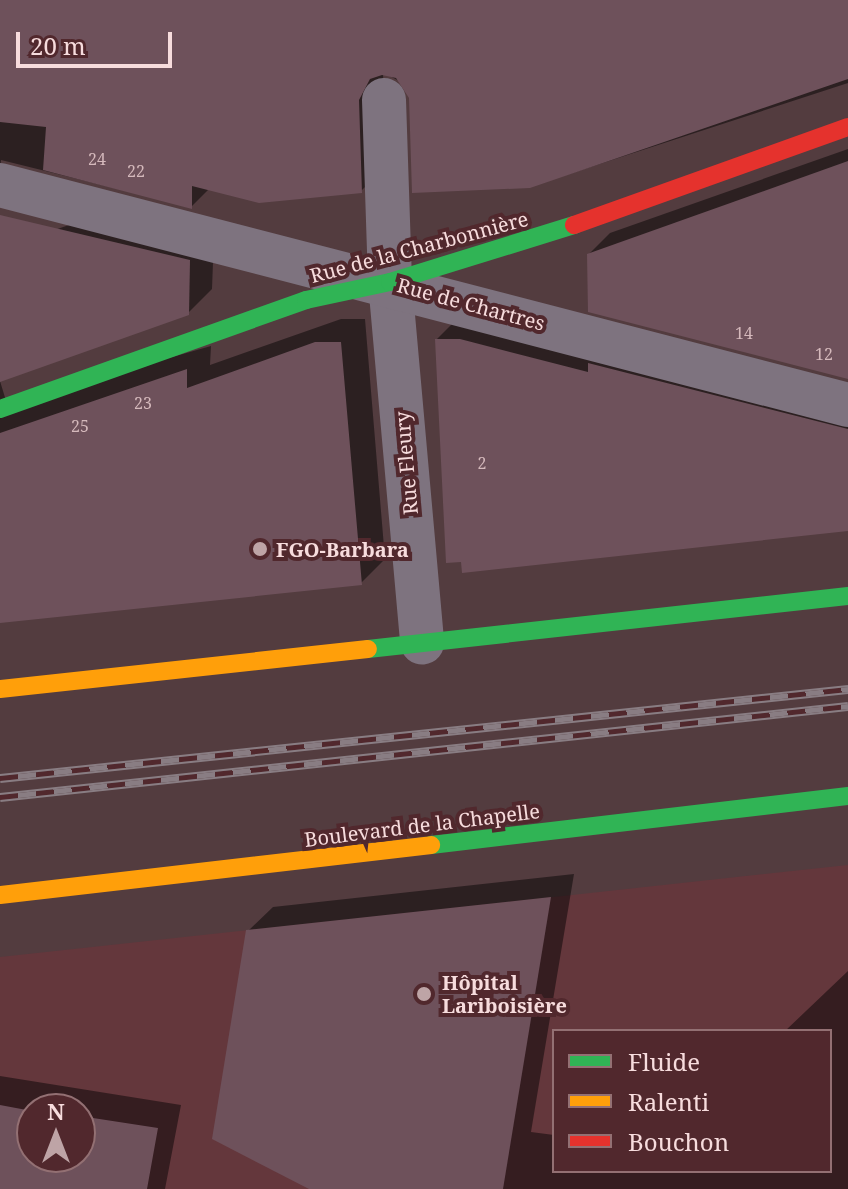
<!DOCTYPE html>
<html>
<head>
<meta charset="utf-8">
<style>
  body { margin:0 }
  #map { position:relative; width:848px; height:1189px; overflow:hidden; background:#533c3f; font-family:"Noto Serif",serif }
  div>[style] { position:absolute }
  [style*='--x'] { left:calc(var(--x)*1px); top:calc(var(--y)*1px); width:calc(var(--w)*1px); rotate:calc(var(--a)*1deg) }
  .built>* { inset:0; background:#64373c }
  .shadow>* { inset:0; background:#0007 }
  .building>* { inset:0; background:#6e515b }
  .street>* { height:44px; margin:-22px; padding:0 22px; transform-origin:22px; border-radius:22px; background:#7e737f }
  .fast>* { height:18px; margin:-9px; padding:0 9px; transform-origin:9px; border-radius:9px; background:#30b455 }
  .slow>* { height:18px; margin:-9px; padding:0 9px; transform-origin:9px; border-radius:9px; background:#ff9f0a }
  .jam>* { height:18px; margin:-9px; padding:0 9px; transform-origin:9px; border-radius:9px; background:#e5322d }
  .rail>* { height:9px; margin-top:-4.5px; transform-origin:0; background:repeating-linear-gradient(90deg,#51282d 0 18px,#897d83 0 36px); box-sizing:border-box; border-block:2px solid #897d83 }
  .dots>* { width:22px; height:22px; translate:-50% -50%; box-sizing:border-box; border:4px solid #51282d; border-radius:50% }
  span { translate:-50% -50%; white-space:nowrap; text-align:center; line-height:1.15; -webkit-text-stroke:8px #51282d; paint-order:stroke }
  .number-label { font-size:16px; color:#d5b9bc }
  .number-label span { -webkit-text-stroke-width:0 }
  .street-label { font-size:20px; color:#f7dcdd }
  .poi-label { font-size:20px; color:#f7dcdd; font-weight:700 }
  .left { translate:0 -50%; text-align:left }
  .legend { position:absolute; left:552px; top:1029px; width:280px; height:144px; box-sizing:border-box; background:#51282d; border:2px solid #937073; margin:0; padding:10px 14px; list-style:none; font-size:24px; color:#f7dcdd }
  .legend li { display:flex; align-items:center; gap:16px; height:40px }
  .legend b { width:40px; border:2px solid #937073 }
  .north { position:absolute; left:16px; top:1093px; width:80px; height:80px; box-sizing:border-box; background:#51282d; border:2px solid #937073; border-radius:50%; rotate:0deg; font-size:22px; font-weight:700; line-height:32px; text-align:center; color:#f7dcdd }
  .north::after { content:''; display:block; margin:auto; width:28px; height:36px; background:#bea4a6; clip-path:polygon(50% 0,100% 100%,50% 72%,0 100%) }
  .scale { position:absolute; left:16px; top:32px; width:156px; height:36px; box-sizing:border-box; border:4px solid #f7dcdd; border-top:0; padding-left:10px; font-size:24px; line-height:28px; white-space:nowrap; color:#f7dcdd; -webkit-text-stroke:6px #51282d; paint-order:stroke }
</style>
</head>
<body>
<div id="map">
  <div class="built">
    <i style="clip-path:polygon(evenodd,848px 865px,848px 1189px,0 1189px,0 957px,848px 865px,554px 1031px,830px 1031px,830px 1171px,554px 1171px,554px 1031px,848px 865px,32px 1109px,80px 1109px,80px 1157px,32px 1157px,32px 1109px)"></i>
  </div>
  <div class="shadow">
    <i style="clip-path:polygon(0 0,848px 0,848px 83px,529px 187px,411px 98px,406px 85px,383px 72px,386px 166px,361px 191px,210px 188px,191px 207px,1px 160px,0 173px)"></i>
    <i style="clip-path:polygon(848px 149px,848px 377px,589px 254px,610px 233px)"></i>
    <i style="clip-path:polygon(112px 210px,214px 236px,212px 289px,188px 313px,0 380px,0 249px)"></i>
    <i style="clip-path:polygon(458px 318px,848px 401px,848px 529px,437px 339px)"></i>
    <i style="clip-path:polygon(341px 319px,365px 319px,385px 559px,361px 583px,0 621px,0 381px,7px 404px,211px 346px,210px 365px)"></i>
    <i style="clip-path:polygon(574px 874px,531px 1132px,554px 1135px,554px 1171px,830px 1171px,830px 1031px,785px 1031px,848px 971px,848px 1189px,313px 1189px,248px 931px,273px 907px)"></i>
    <i style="clip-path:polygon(evenodd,0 1076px,181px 1105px,165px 1189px,0 1189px,0 1076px,32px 1109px,80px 1109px,80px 1157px,32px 1157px,32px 1109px)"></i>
  </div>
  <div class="building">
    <i style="clip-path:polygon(0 0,848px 0,848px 79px,530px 188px,412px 193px,409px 98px,396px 78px,382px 75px,370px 79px,359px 100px,362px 193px,259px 203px,192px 186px,192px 209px,43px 170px,46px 127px,0 122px)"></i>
    <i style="clip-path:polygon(848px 161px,848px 379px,588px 312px,587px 254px)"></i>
    <i style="clip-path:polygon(0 215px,190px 260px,189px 315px,0 382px)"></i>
    <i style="clip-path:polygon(435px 339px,460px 339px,588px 372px,588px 363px,848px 429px,848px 531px,462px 573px,461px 562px,446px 563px)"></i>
    <i style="clip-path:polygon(315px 342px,341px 342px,362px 585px,0 623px,0 433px,187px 369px,187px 388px)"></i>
    <i style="clip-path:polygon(551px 897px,503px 1189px,309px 1189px,212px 1139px,246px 930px)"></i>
    <i style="clip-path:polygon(0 1105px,32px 1111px,32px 1157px,80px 1157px,80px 1116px,158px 1128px,147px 1189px,0 1189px)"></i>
  </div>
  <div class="street">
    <i style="--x:384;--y:100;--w:182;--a:88.1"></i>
    <i style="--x:390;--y:282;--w:362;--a:84.9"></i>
    <i style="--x:0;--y:185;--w:876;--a:14.54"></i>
  </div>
  <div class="fast">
    <i style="--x:0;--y:409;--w:325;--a:-19.6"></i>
    <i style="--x:306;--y:300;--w:86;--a:-12.1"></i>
    <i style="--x:390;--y:282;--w:193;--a:-17.2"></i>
    <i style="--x:368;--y:649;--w:483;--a:-6.3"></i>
    <i style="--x:431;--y:845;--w:420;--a:-6.7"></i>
  </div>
  <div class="slow">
    <i style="--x:0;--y:689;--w:370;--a:-6.2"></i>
    <i style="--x:0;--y:895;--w:434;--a:-6.6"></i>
  </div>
  <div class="jam">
    <i style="--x:574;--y:225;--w:291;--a:-19.7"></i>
  </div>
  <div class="rail">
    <i style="--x:0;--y:778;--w:853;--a:-5.99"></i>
    <i style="--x:0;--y:797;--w:853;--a:-6.13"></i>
  </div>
  <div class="dots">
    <i style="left:260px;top:549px;background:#bea4a6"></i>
    <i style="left:424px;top:994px;background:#bea4a6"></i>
  </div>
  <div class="number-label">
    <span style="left:97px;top:159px">24</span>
    <span style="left:136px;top:171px">22</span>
    <span style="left:744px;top:333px">14</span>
    <span style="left:824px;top:354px">12</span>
    <span style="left:143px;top:403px">23</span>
    <span style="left:80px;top:426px">25</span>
    <span style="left:482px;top:463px">2</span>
  </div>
  <div class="street-label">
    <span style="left:419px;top:247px;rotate:-15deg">Rue de la Charbonnière</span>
    <span style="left:471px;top:304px;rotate:15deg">Rue de Chartres</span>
    <span style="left:406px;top:463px;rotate:-95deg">Rue Fleury</span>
    <span style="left:422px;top:825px;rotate:-7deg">Boulevard de la Chapelle</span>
  </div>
  <div class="poi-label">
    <span class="left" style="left:276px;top:549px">FGO-Barbara</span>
    <span class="left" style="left:442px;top:994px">Hôpital<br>Lariboisière</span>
  </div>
  <ul class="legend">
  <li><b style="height:10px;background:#30b455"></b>Fluide</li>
  <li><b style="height:10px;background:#ff9f0a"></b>Ralenti</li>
  <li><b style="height:10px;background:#e5322d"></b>Bouchon</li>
  </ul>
  <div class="north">N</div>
  <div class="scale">20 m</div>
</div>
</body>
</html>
